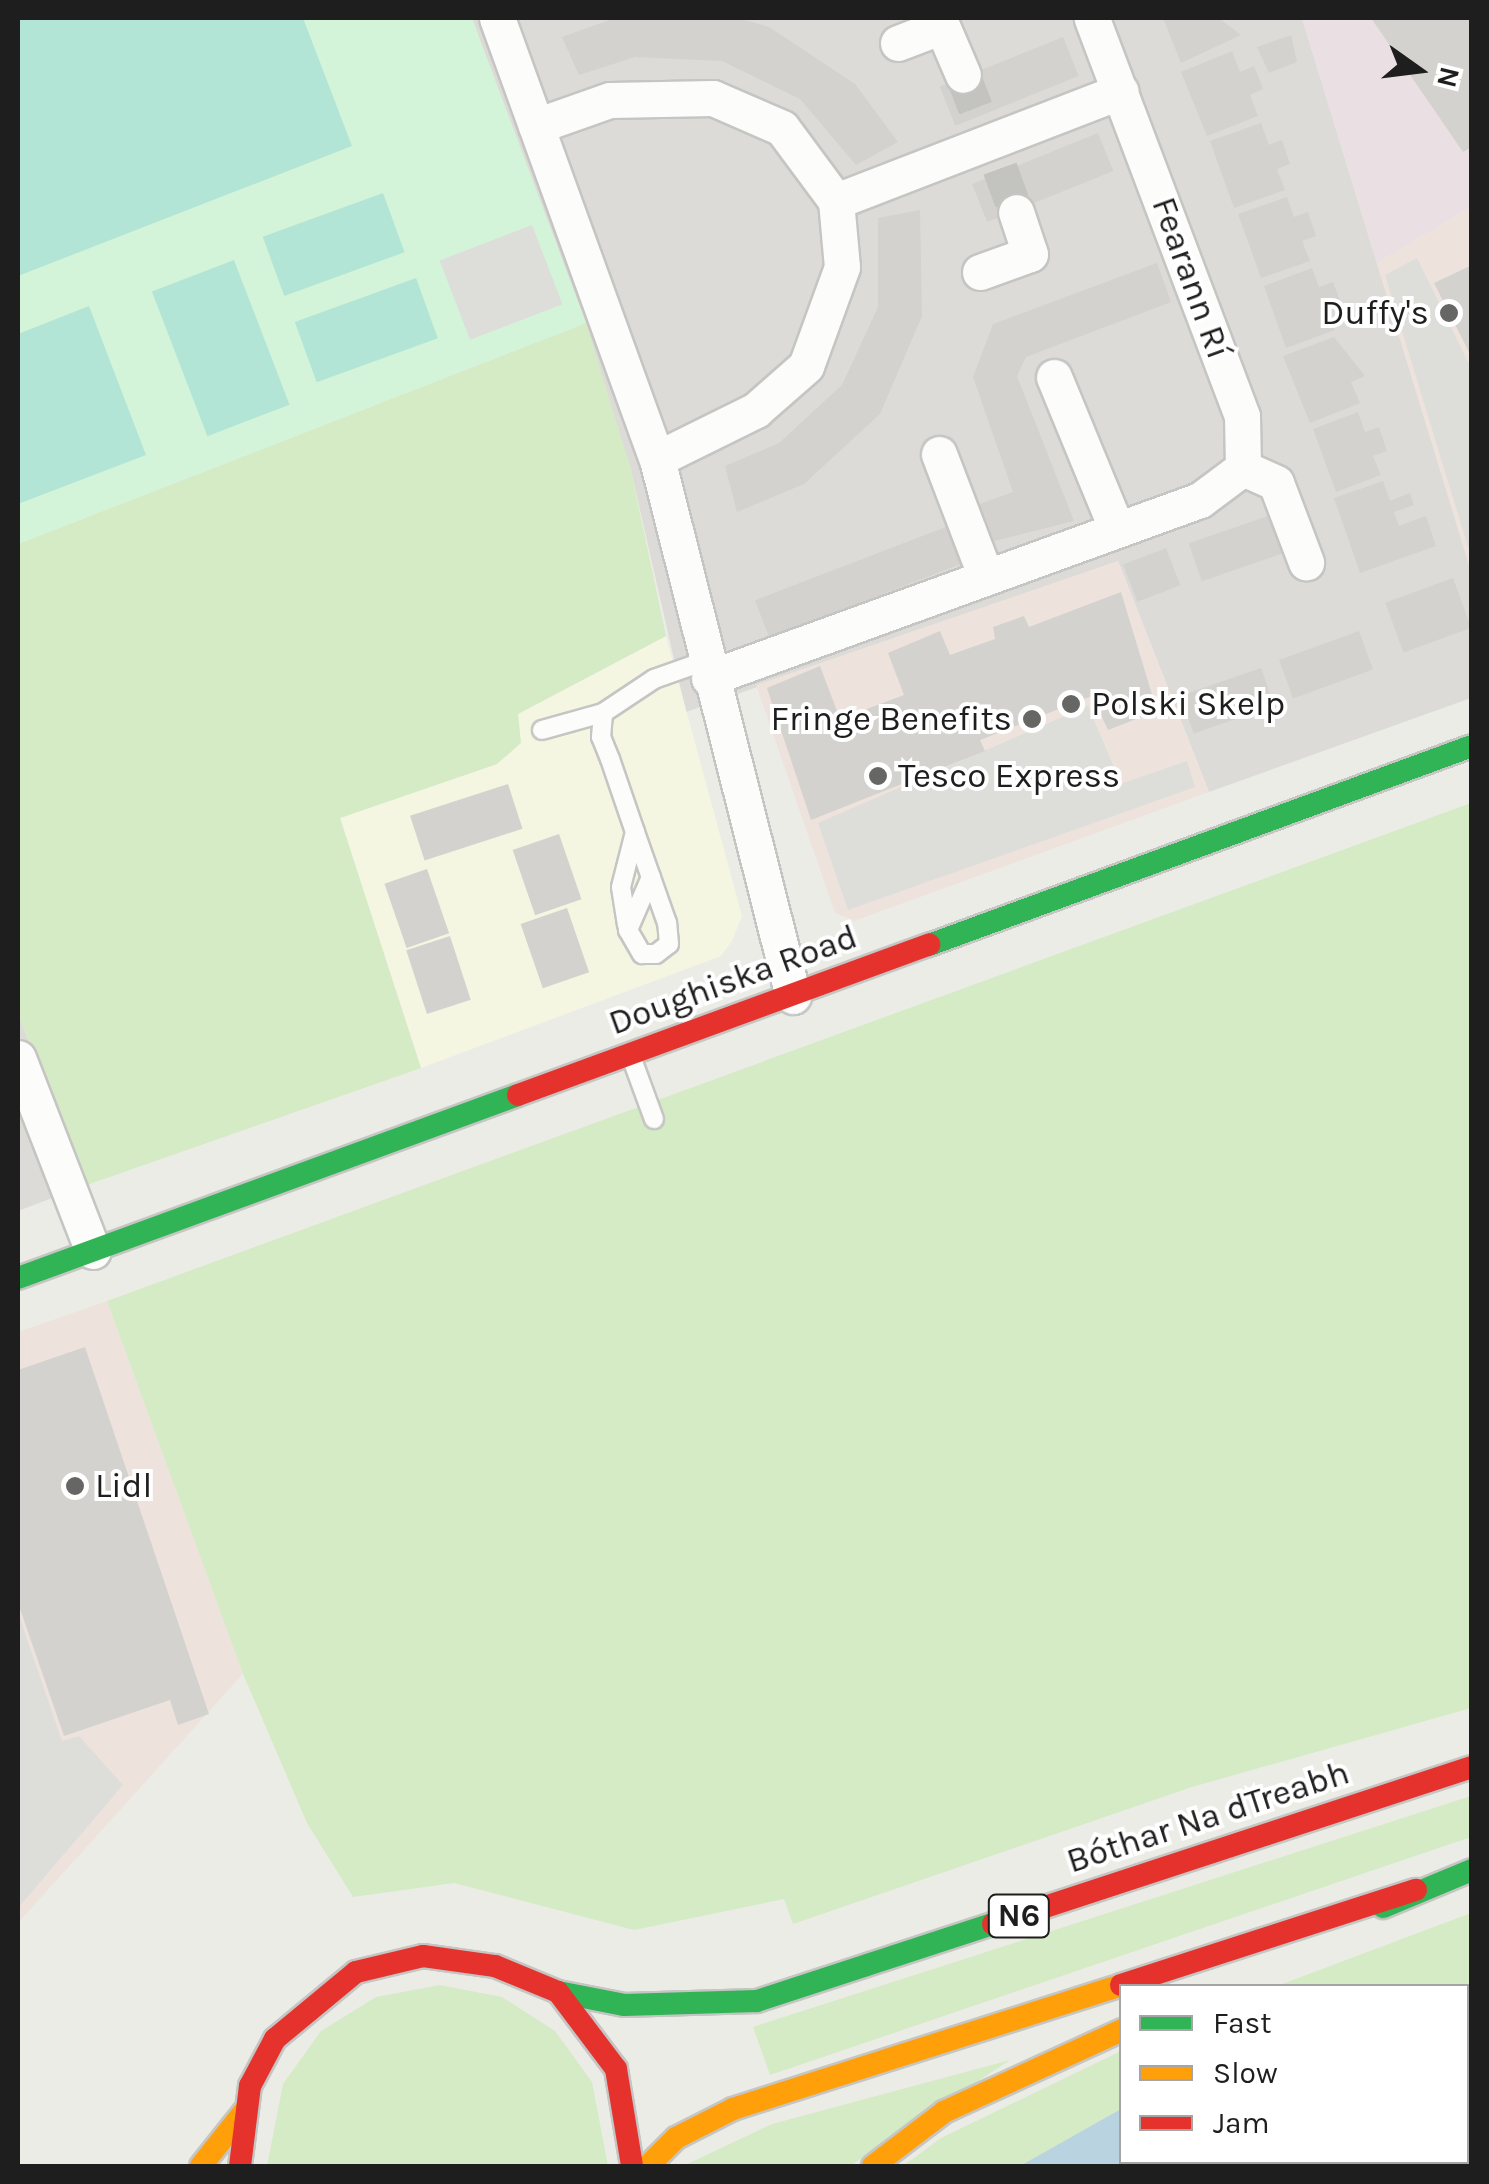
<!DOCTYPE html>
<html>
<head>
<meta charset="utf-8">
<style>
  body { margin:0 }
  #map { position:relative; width:1489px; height:2184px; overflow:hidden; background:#ecece7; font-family:Karla,sans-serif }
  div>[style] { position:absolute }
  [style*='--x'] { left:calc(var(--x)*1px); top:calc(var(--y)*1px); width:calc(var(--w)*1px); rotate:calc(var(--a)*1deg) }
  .residential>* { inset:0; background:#dcdbd8 }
  .commercial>* { inset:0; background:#eee2dc }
  .industrial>* { inset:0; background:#eae0e4 }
  .education>* { inset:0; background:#f4f6e2 }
  .grass>* { inset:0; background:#d4ebc5 }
  .park>* { inset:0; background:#d4f4d9 }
  .pitch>* { inset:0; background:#b2e5d6; transform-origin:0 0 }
  .parking>* { inset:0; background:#ddddda; transform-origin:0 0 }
  .water>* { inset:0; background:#bad3e1 }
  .building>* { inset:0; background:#d3d2ce; transform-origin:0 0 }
  .street-tunnel>* { height:35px; margin-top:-17.5px; transform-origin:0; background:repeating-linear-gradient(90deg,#c3c3bf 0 35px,transparent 0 53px) }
  .roads { filter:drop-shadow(2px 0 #c5c5c3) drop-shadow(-2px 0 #c5c5c3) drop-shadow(0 2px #c5c5c3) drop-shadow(0 -2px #c5c5c3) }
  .lane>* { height:18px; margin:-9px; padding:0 9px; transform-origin:9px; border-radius:9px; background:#fcfcfb }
  .street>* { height:35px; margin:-17.5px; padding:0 17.5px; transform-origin:17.5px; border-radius:17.5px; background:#fcfcfb }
  .fast>* { height:22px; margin:-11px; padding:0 11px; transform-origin:11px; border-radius:11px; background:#30b455 }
  .slow>* { height:22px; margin:-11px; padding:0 11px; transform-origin:11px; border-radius:11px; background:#ff9f0a }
  .jam>* { height:22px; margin:-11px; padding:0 11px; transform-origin:11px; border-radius:11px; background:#e5322d }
  .dots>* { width:28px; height:28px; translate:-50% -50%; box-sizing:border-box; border:5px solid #fff; border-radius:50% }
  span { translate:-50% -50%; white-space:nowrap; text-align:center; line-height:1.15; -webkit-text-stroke:8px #fff; paint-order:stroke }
  .shield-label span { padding:2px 8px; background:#fff; border:2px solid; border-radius:8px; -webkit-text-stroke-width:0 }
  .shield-label { font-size:32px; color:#1e1e1e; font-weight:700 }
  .street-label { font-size:35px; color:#1e1e1e }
  .poi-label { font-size:35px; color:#1e1e1e }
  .right { translate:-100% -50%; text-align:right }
  .left { translate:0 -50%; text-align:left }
  .frame { position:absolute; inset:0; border:20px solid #1e1e1e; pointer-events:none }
  .legend { position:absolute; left:1119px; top:1984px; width:350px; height:180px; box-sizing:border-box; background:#fff; border:2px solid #a5a5a5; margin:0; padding:12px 18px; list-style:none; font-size:30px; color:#1e1e1e }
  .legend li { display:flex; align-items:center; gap:20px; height:50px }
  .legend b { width:50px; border:2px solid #a5a5a5 }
  .north { position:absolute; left:1369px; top:20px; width:100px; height:100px; -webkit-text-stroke:8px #fff; paint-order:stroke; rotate:104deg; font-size:28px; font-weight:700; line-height:40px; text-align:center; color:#1e1e1e }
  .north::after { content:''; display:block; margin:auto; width:35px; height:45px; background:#1e1e1e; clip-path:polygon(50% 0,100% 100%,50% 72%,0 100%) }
</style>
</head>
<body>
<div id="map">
  <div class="residential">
    <i style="clip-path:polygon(472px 18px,1302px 18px,1471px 571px,1471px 698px,1209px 792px,1118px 561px,686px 712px,630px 466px)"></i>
    <i style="clip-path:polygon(18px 1013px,84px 1186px,18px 1211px)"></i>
  </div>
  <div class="commercial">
    <i style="clip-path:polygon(1471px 207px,1471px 571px,1377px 263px)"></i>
    <i style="clip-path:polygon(1118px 561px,1209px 792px,854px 921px,835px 913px,756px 685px)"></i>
    <i style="clip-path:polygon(107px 1301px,243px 1674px,18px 1923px,18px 1332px)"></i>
  </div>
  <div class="industrial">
    <i style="clip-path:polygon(1302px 18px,1471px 18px,1471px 207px,1377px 263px)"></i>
  </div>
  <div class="education">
    <i style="clip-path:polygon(666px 636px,742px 916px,732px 941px,721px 956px,421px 1068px,340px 818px,497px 764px,518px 714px)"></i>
  </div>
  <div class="grass">
    <i style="clip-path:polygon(586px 323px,630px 466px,666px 636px,518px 714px,521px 743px,497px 764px,340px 818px,421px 1068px,84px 1186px,18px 1013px,18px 544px)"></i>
    <i style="clip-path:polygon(1471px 803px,1471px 1708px,1192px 1787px,793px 1924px,784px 1899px,634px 1930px,454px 1883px,353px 1897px,307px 1823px,243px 1674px,107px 1301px)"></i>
    <i style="clip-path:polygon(1471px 1796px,1471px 1837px,770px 2075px,753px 2027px)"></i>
    <i style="clip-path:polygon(1471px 1913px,1471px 2166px,903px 2166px,941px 2138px,1121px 2051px,1122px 2162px,1466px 2162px,1466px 1986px,1277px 1986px)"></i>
    <i style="clip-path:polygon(440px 1985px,502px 1997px,555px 2031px,592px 2082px,608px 2166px,267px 2166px,283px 2084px,321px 2031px,376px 1997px)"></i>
    <i style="clip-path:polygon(1010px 2060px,850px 2166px,683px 2166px,772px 2124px)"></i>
  </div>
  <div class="park">
    <i style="clip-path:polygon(18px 18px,472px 18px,586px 323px,18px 544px)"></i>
  </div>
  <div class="pitch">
    <i style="clip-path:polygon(18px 18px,303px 18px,352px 146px,18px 276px)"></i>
    <i style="left:383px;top:193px;width:63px;height:128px;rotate:70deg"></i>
    <i style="left:234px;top:260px;width:155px;height:88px;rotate:69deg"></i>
    <i style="left:416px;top:278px;width:64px;height:129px;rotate:70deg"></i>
    <i style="clip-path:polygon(89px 306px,146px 455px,18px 504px,18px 334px)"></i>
  </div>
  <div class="parking">
    <i style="left:532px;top:225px;width:85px;height:99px;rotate:69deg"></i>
    <i style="clip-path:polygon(1417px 258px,1471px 368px,1471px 557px,1385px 275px)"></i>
    <i style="clip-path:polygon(1088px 706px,1121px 784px,1187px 761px,1195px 787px,848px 910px,818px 823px)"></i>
    <i style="clip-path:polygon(18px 1613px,62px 1741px,79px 1736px,123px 1785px,18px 1908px)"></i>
  </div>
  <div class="water">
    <i style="clip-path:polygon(1121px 2109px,1122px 2162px,1370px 2166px,1020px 2166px)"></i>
  </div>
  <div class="building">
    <i style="clip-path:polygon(615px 18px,739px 18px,769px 27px,855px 84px,898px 142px,856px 165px,800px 99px,722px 61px,635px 57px,579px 75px,562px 37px)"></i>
    <i style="clip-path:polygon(1163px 18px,1219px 18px,1241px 35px,1181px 63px)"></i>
    <i style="clip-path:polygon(1371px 18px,1472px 18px,1472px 147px,1463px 152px)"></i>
    <i style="clip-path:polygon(1291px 35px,1297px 62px,1269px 73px,1257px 47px)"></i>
    <i style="left:1063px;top:37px;width:42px;height:133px;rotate:68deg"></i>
    <i style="clip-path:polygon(1232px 51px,1240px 72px,1254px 66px,1259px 78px,1263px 89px,1250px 95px,1258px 116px,1207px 136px,1181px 72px)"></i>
    <i style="clip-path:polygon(1261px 123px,1269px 145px,1282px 140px,1290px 164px,1277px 169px,1285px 190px,1234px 208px,1210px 141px)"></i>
    <i style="left:1098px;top:133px;width:41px;height:136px;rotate:68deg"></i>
    <i style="clip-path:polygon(1287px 197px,1294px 217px,1308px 212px,1316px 236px,1302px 241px,1310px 261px,1261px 278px,1238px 214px)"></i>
    <i style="clip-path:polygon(920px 210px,922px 316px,880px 414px,804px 484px,737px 512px,725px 466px,779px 443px,842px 385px,878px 307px,878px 218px)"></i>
    <i style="clip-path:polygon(1157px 263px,1171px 302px,1026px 357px,1017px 376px,1074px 521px,994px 541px,980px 504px,1013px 492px,973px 377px,993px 324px)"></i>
    <i style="clip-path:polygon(1472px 265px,1472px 358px,1434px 283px)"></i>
    <i style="clip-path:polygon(1312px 268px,1319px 287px,1333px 282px,1342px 306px,1328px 311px,1335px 330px,1286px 348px,1264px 286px)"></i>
    <i style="clip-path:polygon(1334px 337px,1365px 376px,1351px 382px,1360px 403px,1310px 423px,1283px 356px)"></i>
    <i style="clip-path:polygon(1358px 412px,1365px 432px,1379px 427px,1387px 451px,1373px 456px,1381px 475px,1336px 492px,1313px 429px)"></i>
    <i style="clip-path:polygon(1383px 481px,1390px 501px,1410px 493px,1414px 505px,1394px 512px,1399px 526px,1426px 516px,1436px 546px,1360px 573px,1334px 498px)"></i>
    <i style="left:1271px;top:515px;width:40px;height:87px;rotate:71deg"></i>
    <i style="left:951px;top:525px;width:40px;height:210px;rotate:69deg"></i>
    <i style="left:1166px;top:548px;width:40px;height:46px;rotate:69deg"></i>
    <i style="left:1453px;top:578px;width:53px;height:72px;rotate:70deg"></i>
    <i style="clip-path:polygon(1121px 592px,1157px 711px,1108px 730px,1092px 696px,980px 740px,985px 751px,811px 820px,767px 688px,820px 666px,840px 719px,904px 695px,888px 653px,940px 631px,950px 655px,995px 639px,993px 627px,1024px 616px,1029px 627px)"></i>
    <i style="left:1359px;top:631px;width:41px;height:85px;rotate:70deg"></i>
    <i style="left:1261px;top:668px;width:40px;height:85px;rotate:71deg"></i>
    <i style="left:508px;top:784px;width:47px;height:103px;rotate:72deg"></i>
    <i style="left:559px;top:834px;width:69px;height:49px;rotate:71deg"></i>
    <i style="left:427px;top:869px;width:68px;height:45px;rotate:71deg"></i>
    <i style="left:567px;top:908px;width:68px;height:49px;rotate:71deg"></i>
    <i style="left:450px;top:936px;width:67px;height:46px;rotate:72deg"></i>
    <i style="clip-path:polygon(85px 1347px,209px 1714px,178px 1725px,170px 1700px,64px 1736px,18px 1603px,18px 1370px)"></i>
  </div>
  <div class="street-tunnel">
    <i style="--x:963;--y:75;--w:47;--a:68.9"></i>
    <i style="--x:1000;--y:168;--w:47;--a:70"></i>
  </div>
  <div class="roads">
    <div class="lane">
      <i style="--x:542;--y:730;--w:63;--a:-15.6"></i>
      <i style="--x:651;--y:877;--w:58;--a:113.5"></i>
      <i style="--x:628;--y:930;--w:28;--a:60"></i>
      <i style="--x:642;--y:954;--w:14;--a:0"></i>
      <i style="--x:656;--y:954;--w:16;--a:-38"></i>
      <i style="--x:669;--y:944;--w:21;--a:-95"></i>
      <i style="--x:667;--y:923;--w:96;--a:-109.4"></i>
      <i style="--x:635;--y:832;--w:77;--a:-108.9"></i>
      <i style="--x:610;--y:759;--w:24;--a:-112"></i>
      <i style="--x:601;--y:737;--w:24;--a:-85"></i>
      <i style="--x:603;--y:713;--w:61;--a:-33.7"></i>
      <i style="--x:654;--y:679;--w:54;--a:-19.4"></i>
      <i style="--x:627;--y:925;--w:38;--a:-99"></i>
      <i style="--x:621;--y:887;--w:57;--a:-75.7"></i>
      <i style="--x:632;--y:1059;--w:64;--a:69.9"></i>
    </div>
    <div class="street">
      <i style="--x:497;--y:18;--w:469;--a:70.1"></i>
      <i style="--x:657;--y:459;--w:554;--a:75.79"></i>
      <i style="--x:898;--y:43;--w:47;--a:-21.1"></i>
      <i style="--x:942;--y:26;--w:53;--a:66.8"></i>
      <i style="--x:536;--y:126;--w:78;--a:-19.4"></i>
      <i style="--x:610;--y:100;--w:103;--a:-1.1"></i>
      <i style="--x:713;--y:98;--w:75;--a:23.5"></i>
      <i style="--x:782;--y:128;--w:91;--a:53.5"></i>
      <i style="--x:836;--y:201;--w:66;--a:84.8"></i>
      <i style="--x:842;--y:267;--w:105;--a:110"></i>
      <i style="--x:806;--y:366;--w:67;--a:138.7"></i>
      <i style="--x:756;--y:410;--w:110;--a:153.7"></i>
      <i style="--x:836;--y:201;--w:305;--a:-21.1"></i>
      <i style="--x:980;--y:272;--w:53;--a:-19.8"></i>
      <i style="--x:1030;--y:254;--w:44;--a:-108.4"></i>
      <i style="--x:1054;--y:377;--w:165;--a:67.6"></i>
      <i style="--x:939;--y:454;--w:132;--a:69.1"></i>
      <i style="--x:1243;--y:468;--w:36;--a:24"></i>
      <i style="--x:1276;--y:483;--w:85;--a:69.2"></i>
      <i style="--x:709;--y:678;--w:522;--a:-19.93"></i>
      <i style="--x:1200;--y:500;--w:54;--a:-36.7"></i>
      <i style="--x:1243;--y:468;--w:52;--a:-91.1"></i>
      <i style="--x:1242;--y:416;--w:425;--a:-110.7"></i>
      <i style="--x:18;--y:1058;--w:207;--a:68.8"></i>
    </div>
    <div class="fast">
      <i style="--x:929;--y:945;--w:578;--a:-20.13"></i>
      <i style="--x:18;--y:1278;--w:532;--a:-20.1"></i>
      <i style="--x:1383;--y:1907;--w:96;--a:-22.6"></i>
      <i style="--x:558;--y:1992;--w:67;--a:11.1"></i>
      <i style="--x:624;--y:2005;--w:133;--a:-1.7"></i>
      <i style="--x:757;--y:2001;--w:248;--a:-18.1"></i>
    </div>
    <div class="slow">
      <i style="--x:201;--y:2166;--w:68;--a:-51.6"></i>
      <i style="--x:648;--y:2166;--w:40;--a:-45"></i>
      <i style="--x:676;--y:2138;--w:64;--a:-27"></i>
      <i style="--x:733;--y:2109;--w:407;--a:-17.7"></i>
      <i style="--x:873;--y:2166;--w:89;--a:-37.3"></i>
      <i style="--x:944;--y:2112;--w:196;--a:-24.7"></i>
    </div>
    <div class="jam">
      <i style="--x:518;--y:1095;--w:438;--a:-20.1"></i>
      <i style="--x:993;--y:1924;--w:504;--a:-18.15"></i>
      <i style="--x:1121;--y:1985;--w:310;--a:-17.9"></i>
      <i style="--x:240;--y:2166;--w:81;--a:-82.9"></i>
      <i style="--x:250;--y:2086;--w:53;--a:-62"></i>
      <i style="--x:275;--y:2039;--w:105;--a:-39.6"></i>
      <i style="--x:356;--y:1972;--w:69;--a:-13.4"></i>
      <i style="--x:423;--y:1956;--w:73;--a:7.9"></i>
      <i style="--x:495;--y:1966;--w:68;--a:22.4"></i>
      <i style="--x:558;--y:1992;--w:96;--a:53"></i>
      <i style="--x:616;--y:2069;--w:98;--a:80.6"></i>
    </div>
  </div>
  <div class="dots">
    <i style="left:1449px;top:313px;background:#666664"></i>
    <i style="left:1071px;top:704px;background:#666664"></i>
    <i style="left:1032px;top:719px;background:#666664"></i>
    <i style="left:878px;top:776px;background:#666664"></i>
    <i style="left:75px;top:1486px;background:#666664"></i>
  </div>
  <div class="shield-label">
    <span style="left:1019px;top:1916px">N6</span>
  </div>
  <div class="street-label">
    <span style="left:1191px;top:278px;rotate:70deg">Fearann Rí</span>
    <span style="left:733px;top:980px;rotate:-20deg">Doughiska Road</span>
    <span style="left:1208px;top:1817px;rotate:-18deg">Bóthar Na dTreabh</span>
  </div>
  <div class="poi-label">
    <span class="right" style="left:1429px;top:313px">Duffy's</span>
    <span class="left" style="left:1091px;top:704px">Polski Skelp</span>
    <span class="right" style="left:1012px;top:719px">Fringe Benefits</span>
    <span class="left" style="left:898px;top:776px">Tesco Express</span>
    <span class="left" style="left:95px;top:1486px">Lidl</span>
  </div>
  <div class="frame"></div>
  <ul class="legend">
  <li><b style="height:12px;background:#30b455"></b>Fast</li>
  <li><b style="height:12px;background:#ff9f0a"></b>Slow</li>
  <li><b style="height:12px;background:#e5322d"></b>Jam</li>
  </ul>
  <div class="north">N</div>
</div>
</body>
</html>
